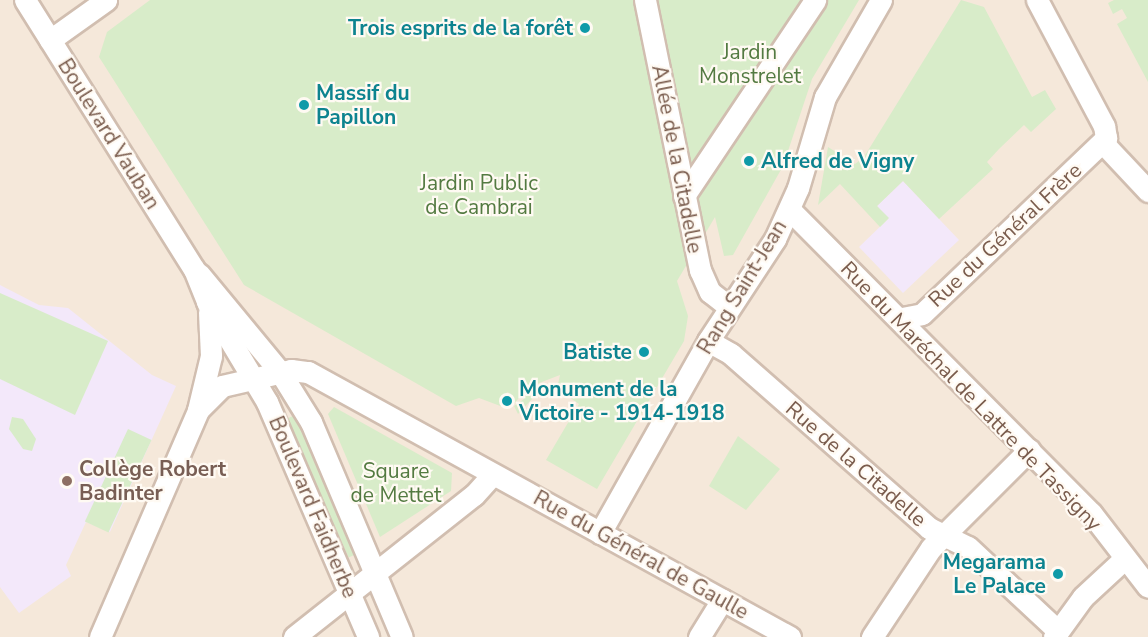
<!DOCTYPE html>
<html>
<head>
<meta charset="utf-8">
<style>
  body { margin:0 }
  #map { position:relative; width:1148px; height:637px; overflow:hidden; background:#fdf6ec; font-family:"Nunito Sans",sans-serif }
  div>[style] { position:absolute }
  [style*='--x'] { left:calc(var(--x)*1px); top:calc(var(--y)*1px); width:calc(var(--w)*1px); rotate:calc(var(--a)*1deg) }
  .residential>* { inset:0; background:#f5e8da; transform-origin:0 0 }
  .education>* { inset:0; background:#f3e8fa }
  .green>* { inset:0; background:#d8ecc9; transform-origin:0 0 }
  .roads { filter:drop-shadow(2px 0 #d1beb0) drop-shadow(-2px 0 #d1beb0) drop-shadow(0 2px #d1beb0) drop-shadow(0 -2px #d1beb0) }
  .minor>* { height:21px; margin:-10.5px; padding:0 10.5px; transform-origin:10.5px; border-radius:10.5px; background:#fff }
  .dots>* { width:16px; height:16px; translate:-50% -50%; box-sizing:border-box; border:3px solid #fffaf3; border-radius:50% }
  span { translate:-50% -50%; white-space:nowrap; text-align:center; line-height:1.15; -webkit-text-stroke:4.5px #fffaf3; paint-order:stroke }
  .culture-label { font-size:21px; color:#0d838f; font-weight:700 }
  .right { translate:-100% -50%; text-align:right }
  .left { translate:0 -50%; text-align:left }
  .park-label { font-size:21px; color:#537a41 }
  .street-label { font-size:21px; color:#7a5c4d }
  .education-label { font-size:21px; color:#785e54; font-weight:700 }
</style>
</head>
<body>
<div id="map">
  <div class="residential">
    <i style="left:0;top:0;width:1148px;height:637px"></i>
  </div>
  <div class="education">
    <i style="clip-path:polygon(903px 181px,959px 240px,903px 293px,859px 247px,888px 219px,877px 206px)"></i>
    <i style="clip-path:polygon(0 285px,39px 305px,68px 308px,152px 375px,176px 386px,110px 532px,86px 522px,66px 565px,71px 576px,19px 613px,0 587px)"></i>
  </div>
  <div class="green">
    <i style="clip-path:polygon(150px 0,859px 0,812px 79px,783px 166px,733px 255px,724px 256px,715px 217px,677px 281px,688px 316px,684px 341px,597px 489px,546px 460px,579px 404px,557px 389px,560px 375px,534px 385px,532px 399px,518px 414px,514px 406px,524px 399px,530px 384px,514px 404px,508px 392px,500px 397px,503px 407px,479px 398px,456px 406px,244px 285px,99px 57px,107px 32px)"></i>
    <i style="clip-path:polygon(961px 0,984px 7px,1032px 97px,1045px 90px,1056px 109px,1031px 132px,1024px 125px,999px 149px,987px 162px,993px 169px,939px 219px,903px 181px,877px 206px,889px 218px,880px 227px,840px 184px,818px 205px,828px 147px,855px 164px,864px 157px)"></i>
    <i style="clip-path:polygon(1114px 0,1148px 0,1148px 82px,1117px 24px,1127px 18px,1122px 9px,1113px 14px,1108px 3px)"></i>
    <i style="clip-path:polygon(0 293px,108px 341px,75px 415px,0 379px)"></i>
    <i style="clip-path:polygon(334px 407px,452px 473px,451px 491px,380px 537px,328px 414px)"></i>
    <i style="left:295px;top:415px;width:152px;height:9px;rotate:66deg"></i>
    <i style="clip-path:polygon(12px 417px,23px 419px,36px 439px,32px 451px,23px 449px,9px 429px)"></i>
    <i style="left:128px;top:429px;width:26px;height:102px;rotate:25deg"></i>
    <i style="clip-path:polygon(738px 436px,780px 469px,746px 510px,709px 486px)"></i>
  </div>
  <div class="roads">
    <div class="minor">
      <i style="--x:25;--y:0;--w:318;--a:57.9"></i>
      <i style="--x:194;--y:269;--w:35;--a:68"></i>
      <i style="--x:207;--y:302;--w:117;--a:59"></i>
      <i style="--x:267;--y:402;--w:256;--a:66.7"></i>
      <i style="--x:645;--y:0;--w:276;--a:78.5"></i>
      <i style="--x:700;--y:270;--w:24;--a:66"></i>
      <i style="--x:710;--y:292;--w:24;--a:38"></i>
      <i style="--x:50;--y:40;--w:69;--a:-35.5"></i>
      <i style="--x:1103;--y:143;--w:66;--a:46.8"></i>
      <i style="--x:684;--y:196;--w:236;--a:-56.2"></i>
      <i style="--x:789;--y:209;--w:429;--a:45.2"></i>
      <i style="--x:1091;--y:513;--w:93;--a:52.4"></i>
      <i style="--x:199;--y:274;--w:127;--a:50.4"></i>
      <i style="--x:280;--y:372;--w:59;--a:58.2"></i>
      <i style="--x:311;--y:422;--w:233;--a:67.1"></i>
      <i style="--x:902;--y:318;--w:20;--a:-11"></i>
      <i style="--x:922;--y:314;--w:255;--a:-43.7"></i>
      <i style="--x:1106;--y:138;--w:12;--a:-99"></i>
      <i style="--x:1104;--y:126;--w:143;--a:-118"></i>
      <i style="--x:708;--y:341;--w:26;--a:29"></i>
      <i style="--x:731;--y:354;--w:264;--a:41.3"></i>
      <i style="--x:929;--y:528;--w:43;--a:26"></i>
      <i style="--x:968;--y:547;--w:123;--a:43"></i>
      <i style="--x:198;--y:410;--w:34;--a:-45"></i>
      <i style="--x:222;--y:386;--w:71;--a:-13.1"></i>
      <i style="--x:291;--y:370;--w:17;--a:7"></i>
      <i style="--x:308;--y:372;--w:550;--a:28.8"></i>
      <i style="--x:600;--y:533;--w:220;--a:-60.6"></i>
      <i style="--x:708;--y:341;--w:122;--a:-56.7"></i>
      <i style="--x:775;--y:239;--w:56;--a:-65.7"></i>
      <i style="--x:798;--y:188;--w:95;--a:-73.5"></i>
      <i style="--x:825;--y:97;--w:112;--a:-60"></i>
      <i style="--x:100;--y:637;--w:247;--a:-66.6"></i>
      <i style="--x:198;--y:410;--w:56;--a:-76.5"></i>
      <i style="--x:211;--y:356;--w:44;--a:-92.6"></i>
      <i style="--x:294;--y:637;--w:229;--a:-38.3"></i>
      <i style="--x:474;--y:495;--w:28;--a:-48"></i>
      <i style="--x:699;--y:637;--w:44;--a:-58.1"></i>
      <i style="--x:872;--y:637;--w:107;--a:-56.5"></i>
      <i style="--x:931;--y:548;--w:139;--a:-45"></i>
      <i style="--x:1054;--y:637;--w:49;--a:-54.1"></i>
      <i style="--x:1083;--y:597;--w:56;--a:-42.8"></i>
    </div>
  </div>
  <div class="dots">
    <i style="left:585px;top:28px;background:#0f9aa8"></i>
    <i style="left:304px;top:105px;background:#0f9aa8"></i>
    <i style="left:749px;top:161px;background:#0f9aa8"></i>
    <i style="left:644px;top:352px;background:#0f9aa8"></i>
    <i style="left:507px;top:401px;background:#0f9aa8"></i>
    <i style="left:67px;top:481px;background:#8d6e63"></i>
    <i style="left:1058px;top:574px;background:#0f9aa8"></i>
  </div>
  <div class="culture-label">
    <span class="right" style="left:573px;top:28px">Trois esprits de la forêt</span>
    <span class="left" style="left:316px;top:105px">Massif du<br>Papillon</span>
    <span class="left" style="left:761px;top:161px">Alfred de Vigny</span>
    <span class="right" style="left:632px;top:352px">Batiste</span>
    <span class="left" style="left:519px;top:401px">Monument de la<br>Victoire - 1914-1918</span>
    <span class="right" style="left:1046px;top:574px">Megarama<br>Le Palace</span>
  </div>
  <div class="park-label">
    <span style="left:750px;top:64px">Jardin<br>Monstrelet</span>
    <span style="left:479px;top:195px">Jardin Public<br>de Cambrai</span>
    <span style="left:396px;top:483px">Square<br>de Mettet</span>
  </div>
  <div class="street-label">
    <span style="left:109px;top:134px;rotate:58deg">Boulevard Vauban</span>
    <span style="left:677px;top:159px;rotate:79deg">Allée de la Citadelle</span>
    <span style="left:1005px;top:235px;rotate:-43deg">Rue du Général Frère</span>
    <span style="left:742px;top:287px;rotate:-59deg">Rang Saint-Jean</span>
    <span style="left:971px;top:396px;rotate:46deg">Rue du Maréchal de Lattre de Tassigny</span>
    <span style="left:856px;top:464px;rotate:41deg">Rue de la Citadelle</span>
    <span style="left:313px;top:507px;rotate:67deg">Boulevard Faidherbe</span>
    <span style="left:641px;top:555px;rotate:29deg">Rue du Général de Gaulle</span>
  </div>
  <div class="education-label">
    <span class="left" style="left:79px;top:481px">Collège Robert<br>Badinter</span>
  </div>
</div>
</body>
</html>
